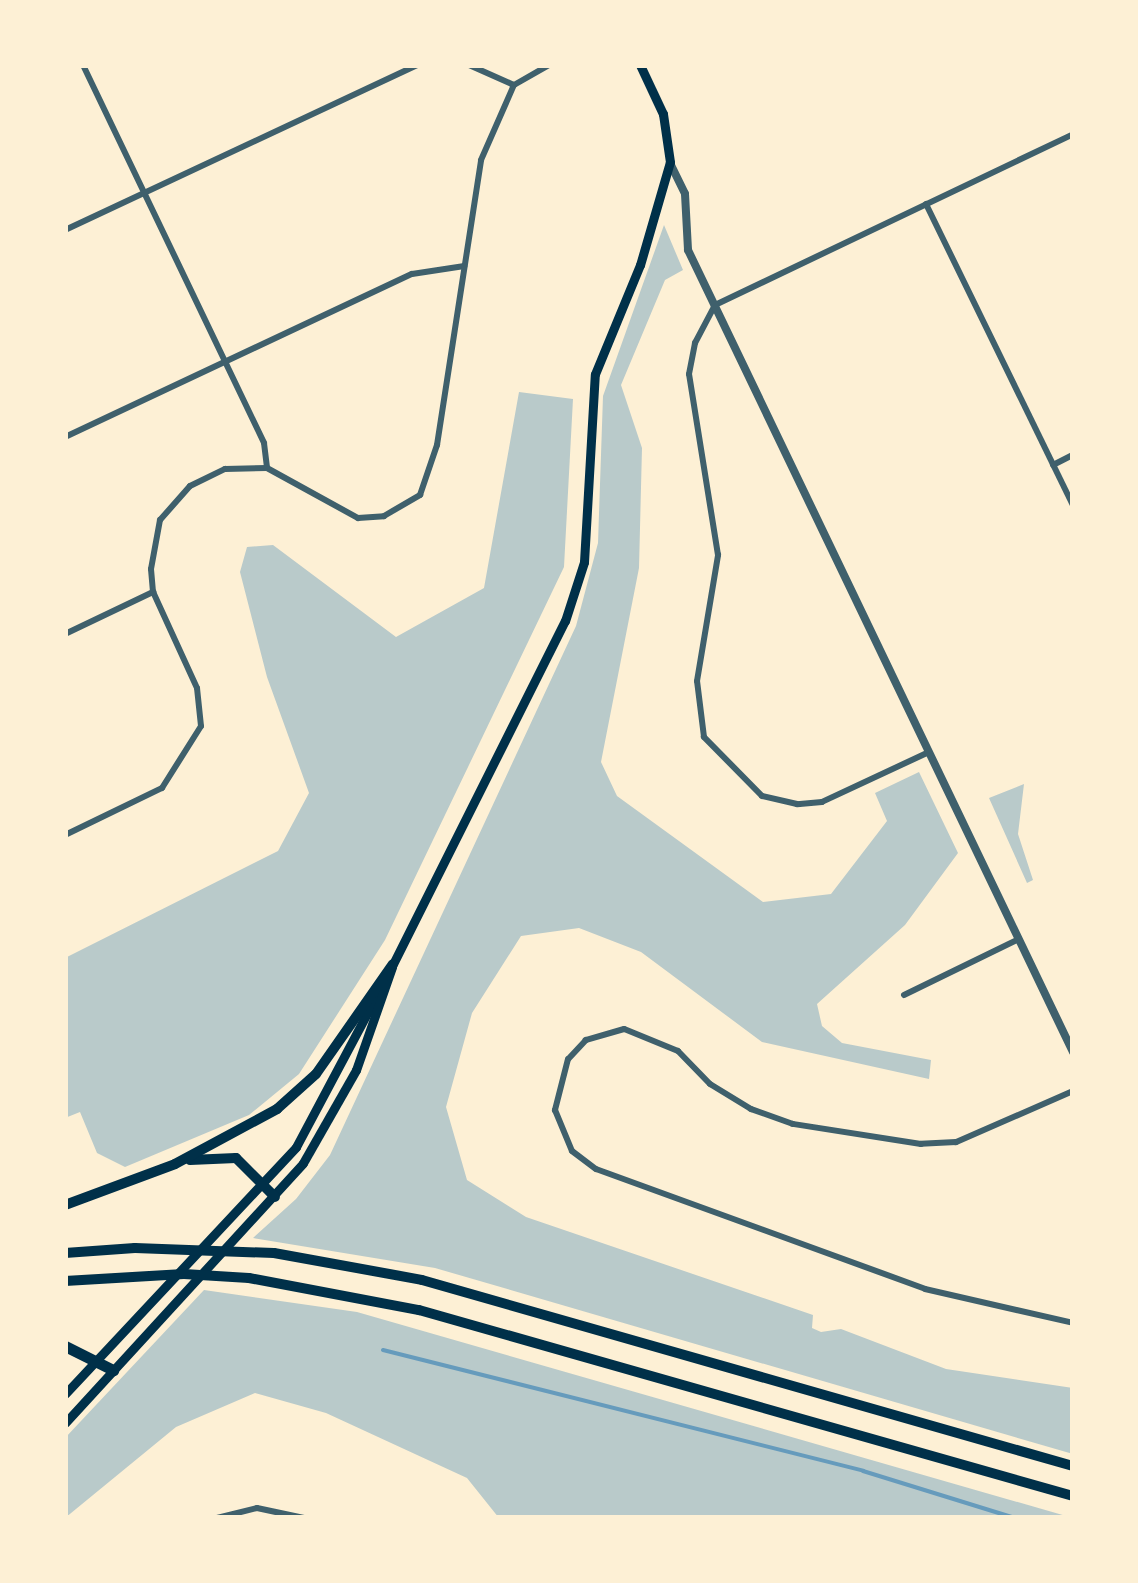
<!DOCTYPE html>
<html>
<head>
<meta charset="utf-8">
<style>
  body { margin:0 }
  #map { position:relative; width:1138px; height:1583px; overflow:hidden; background:#fdf0d5; font-family:Arial,sans-serif }
  div>[style] { position:absolute }
  [style*='--x'] { left:calc(var(--x)*1px); top:calc(var(--y)*1px); width:calc(var(--w)*1px); rotate:calc(var(--a)*1deg) }
  .green>* { inset:0; background:#b9caca }
  .stream>* { height:4px; margin:-2px; padding:0 2px; transform-origin:2px; border-radius:2px; background:#669bbc }
  .minor>* { height:6px; margin:-3px; padding:0 3px; transform-origin:3px; border-radius:3px; background:#3f606c }
  .tertiary>* { height:8px; margin:-4px; padding:0 4px; transform-origin:4px; border-radius:4px; background:#3f606c }
  .secondary>* { height:9px; margin:-4.5px; padding:0 4.5px; transform-origin:4.5px; border-radius:4.5px; background:#003049 }
  .primary>* { height:10px; margin:-5px; padding:0 5px; transform-origin:5px; border-radius:5px; background:#003049 }
  .motorway>* { height:11px; margin:-5.5px; padding:0 5.5px; transform-origin:5.5px; border-radius:5.5px; background:#003049 }
  span { translate:-50% -50%; white-space:nowrap; text-align:center; line-height:1.15; -webkit-text-stroke:8px #fdf0d5; paint-order:stroke }
  .frame { position:absolute; inset:0; border:68px solid #fdf0d5; pointer-events:none }
</style>
</head>
<body>
<div id="map">
  <div class="green">
    <i style="clip-path:polygon(664px 225px,683px 270px,665px 280px,621px 385px,642px 448px,639px 568px,601px 762px,617px 796px,763px 902px,831px 894px,887px 821px,875px 793px,919px 772px,958px 853px,905px 925px,817px 1004px,822px 1026px,842px 1043px,931px 1060px,929px 1079px,762px 1042px,641px 952px,579px 928px,521px 936px,472px 1013px,446px 1107px,467px 1180px,526px 1217px,813px 1315px,812px 1328px,821px 1332px,841px 1329px,946px 1369px,1073px 1388px,1073px 1454px,435px 1268px,253px 1238px,296px 1199px,330px 1155px,576px 626px,598px 543px,603px 396px)"></i>
    <i style="clip-path:polygon(519px 392px,573px 399px,564px 567px,385px 940px,299px 1074px,249px 1115px,125px 1167px,97px 1153px,80px 1112px,65px 1118px,65px 958px,278px 851px,309px 793px,267px 677px,240px 572px,247px 547px,273px 545px,396px 637px,484px 588px)"></i>
    <i style="clip-path:polygon(1024px 784px,1018px 834px,1033px 880px,1027px 883px,989px 798px)"></i>
    <i style="clip-path:polygon(204px 1290px,357px 1312px,1073px 1518px,499px 1518px,467px 1478px,326px 1413px,255px 1393px,176px 1427px,65px 1518px,65px 1438px)"></i>
  </div>
  <div class="stream">
    <i style="--x:383;--y:1350;--w:495;--a:14.1"></i>
    <i style="--x:863;--y:1471;--w:159;--a:17.2"></i>
  </div>
  <div class="minor">
    <i style="--x:83;--y:65;--w:419;--a:64.4"></i>
    <i style="--x:264;--y:443;--w:25;--a:83"></i>
    <i style="--x:469;--y:65;--w:49;--a:24"></i>
    <i style="--x:514;--y:85;--w:40;--a:-29.7"></i>
    <i style="--x:926;--y:204;--w:336;--a:64"></i>
    <i style="--x:65;--y:230;--w:389;--a:-25.1"></i>
    <i style="--x:65;--y:437;--w:383;--a:-25.2"></i>
    <i style="--x:412;--y:274;--w:53;--a:-8.7"></i>
    <i style="--x:1053;--y:465;--w:22;--a:-27"></i>
    <i style="--x:65;--y:634;--w:98;--a:-25.5"></i>
    <i style="--x:929;--y:752;--w:118;--a:155"></i>
    <i style="--x:822;--y:802;--w:25;--a:175"></i>
    <i style="--x:797;--y:804;--w:36;--a:-167"></i>
    <i style="--x:762;--y:796;--w:83;--a:-134.5"></i>
    <i style="--x:704;--y:737;--w:56;--a:-97.1"></i>
    <i style="--x:697;--y:681;--w:128;--a:-80.5"></i>
    <i style="--x:718;--y:555;--w:183;--a:-99.1"></i>
    <i style="--x:689;--y:374;--w:32;--a:-79"></i>
    <i style="--x:695;--y:343;--w:43;--a:-62.2"></i>
    <i style="--x:715;--y:305;--w:397;--a:-25.5"></i>
    <i style="--x:65;--y:835;--w:108;--a:-25.9"></i>
    <i style="--x:162;--y:788;--w:73;--a:-57.8"></i>
    <i style="--x:201;--y:726;--w:38;--a:-96"></i>
    <i style="--x:197;--y:688;--w:106;--a:-114.6"></i>
    <i style="--x:153;--y:592;--w:23;--a:-95"></i>
    <i style="--x:151;--y:569;--w:50;--a:-79.6"></i>
    <i style="--x:160;--y:520;--w:45;--a:-48.6"></i>
    <i style="--x:190;--y:486;--w:39;--a:-26"></i>
    <i style="--x:225;--y:469;--w:42;--a:-1.4"></i>
    <i style="--x:267;--y:468;--w:104;--a:28.8"></i>
    <i style="--x:358;--y:518;--w:26;--a:-4"></i>
    <i style="--x:384;--y:516;--w:42;--a:-30.3"></i>
    <i style="--x:420;--y:495;--w:53;--a:-71.2"></i>
    <i style="--x:437;--y:445;--w:288;--a:-81.2"></i>
    <i style="--x:481;--y:160;--w:82;--a:-66.3"></i>
    <i style="--x:904;--y:995;--w:128;--a:-26"></i>
    <i style="--x:1073;--y:1091;--w:128;--a:156.4"></i>
    <i style="--x:956;--y:1142;--w:35;--a:177"></i>
    <i style="--x:921;--y:1144;--w:130;--a:-171.1"></i>
    <i style="--x:793;--y:1124;--w:45;--a:-160.3"></i>
    <i style="--x:751;--y:1109;--w:48;--a:-148.6"></i>
    <i style="--x:710;--y:1084;--w:46;--a:-134.1"></i>
    <i style="--x:678;--y:1051;--w:58;--a:-157.8"></i>
    <i style="--x:624;--y:1029;--w:40;--a:164"></i>
    <i style="--x:586;--y:1040;--w:26;--a:133"></i>
    <i style="--x:568;--y:1059;--w:53;--a:104.3"></i>
    <i style="--x:555;--y:1110;--w:44;--a:67.5"></i>
    <i style="--x:572;--y:1151;--w:30;--a:37"></i>
    <i style="--x:596;--y:1169;--w:350;--a:20"></i>
    <i style="--x:925;--y:1289;--w:152;--a:12.9"></i>
    <i style="--x:217;--y:1518;--w:41;--a:-14"></i>
    <i style="--x:257;--y:1508;--w:48;--a:12"></i>
  </div>
  <div class="tertiary">
    <i style="--x:670;--y:163;--w:34;--a:64"></i>
    <i style="--x:685;--y:194;--w:56;--a:86.9"></i>
    <i style="--x:688;--y:250;--w:890;--a:64.36"></i>
  </div>
  <div class="secondary">
    <i style="--x:391;--y:968;--w:388;--a:-63.4"></i>
    <i style="--x:565;--y:621;--w:62;--a:-72.1"></i>
    <i style="--x:584;--y:562;--w:188;--a:-86.7"></i>
    <i style="--x:595;--y:374;--w:118;--a:-67.6"></i>
    <i style="--x:640;--y:265;--w:107;--a:-73.8"></i>
    <i style="--x:670;--y:162;--w:49;--a:-98.3"></i>
    <i style="--x:663;--y:114;--w:54;--a:-115.1"></i>
    <i style="--x:65;--y:1394;--w:338;--a:-46.9"></i>
    <i style="--x:296;--y:1147;--w:177;--a:-62"></i>
    <i style="--x:65;--y:1423;--w:352;--a:-47.5"></i>
    <i style="--x:303;--y:1163;--w:107;--a:-60.3"></i>
    <i style="--x:356;--y:1070;--w:109;--a:-70.7"></i>
  </div>
  <div class="primary">
    <i style="--x:190;--y:1160;--w:46;--a:-2.5"></i>
    <i style="--x:236;--y:1158;--w:55;--a:45"></i>
    <i style="--x:65;--y:1205;--w:117;--a:-20.4"></i>
    <i style="--x:175;--y:1164;--w:116;--a:-28.3"></i>
    <i style="--x:277;--y:1109;--w:52;--a:-41.9"></i>
    <i style="--x:316;--y:1074;--w:134;--a:-55"></i>
    <i style="--x:65;--y:1253;--w:70;--a:-4.1"></i>
    <i style="--x:135;--y:1248;--w:139;--a:2.1"></i>
    <i style="--x:274;--y:1253;--w:150;--a:10.3"></i>
    <i style="--x:422;--y:1280;--w:677;--a:15.95"></i>
    <i style="--x:65;--y:1281;--w:119;--a:-3.4"></i>
    <i style="--x:184;--y:1274;--w:65;--a:3.5"></i>
    <i style="--x:249;--y:1278;--w:173;--a:10.7"></i>
    <i style="--x:419;--y:1310;--w:680;--a:15.88"></i>
  </div>
  <div class="motorway">
    <i style="--x:65;--y:1346;--w:54;--a:26.6"></i>
  </div>
  <div class="frame"></div>
</div>
</body>
</html>
